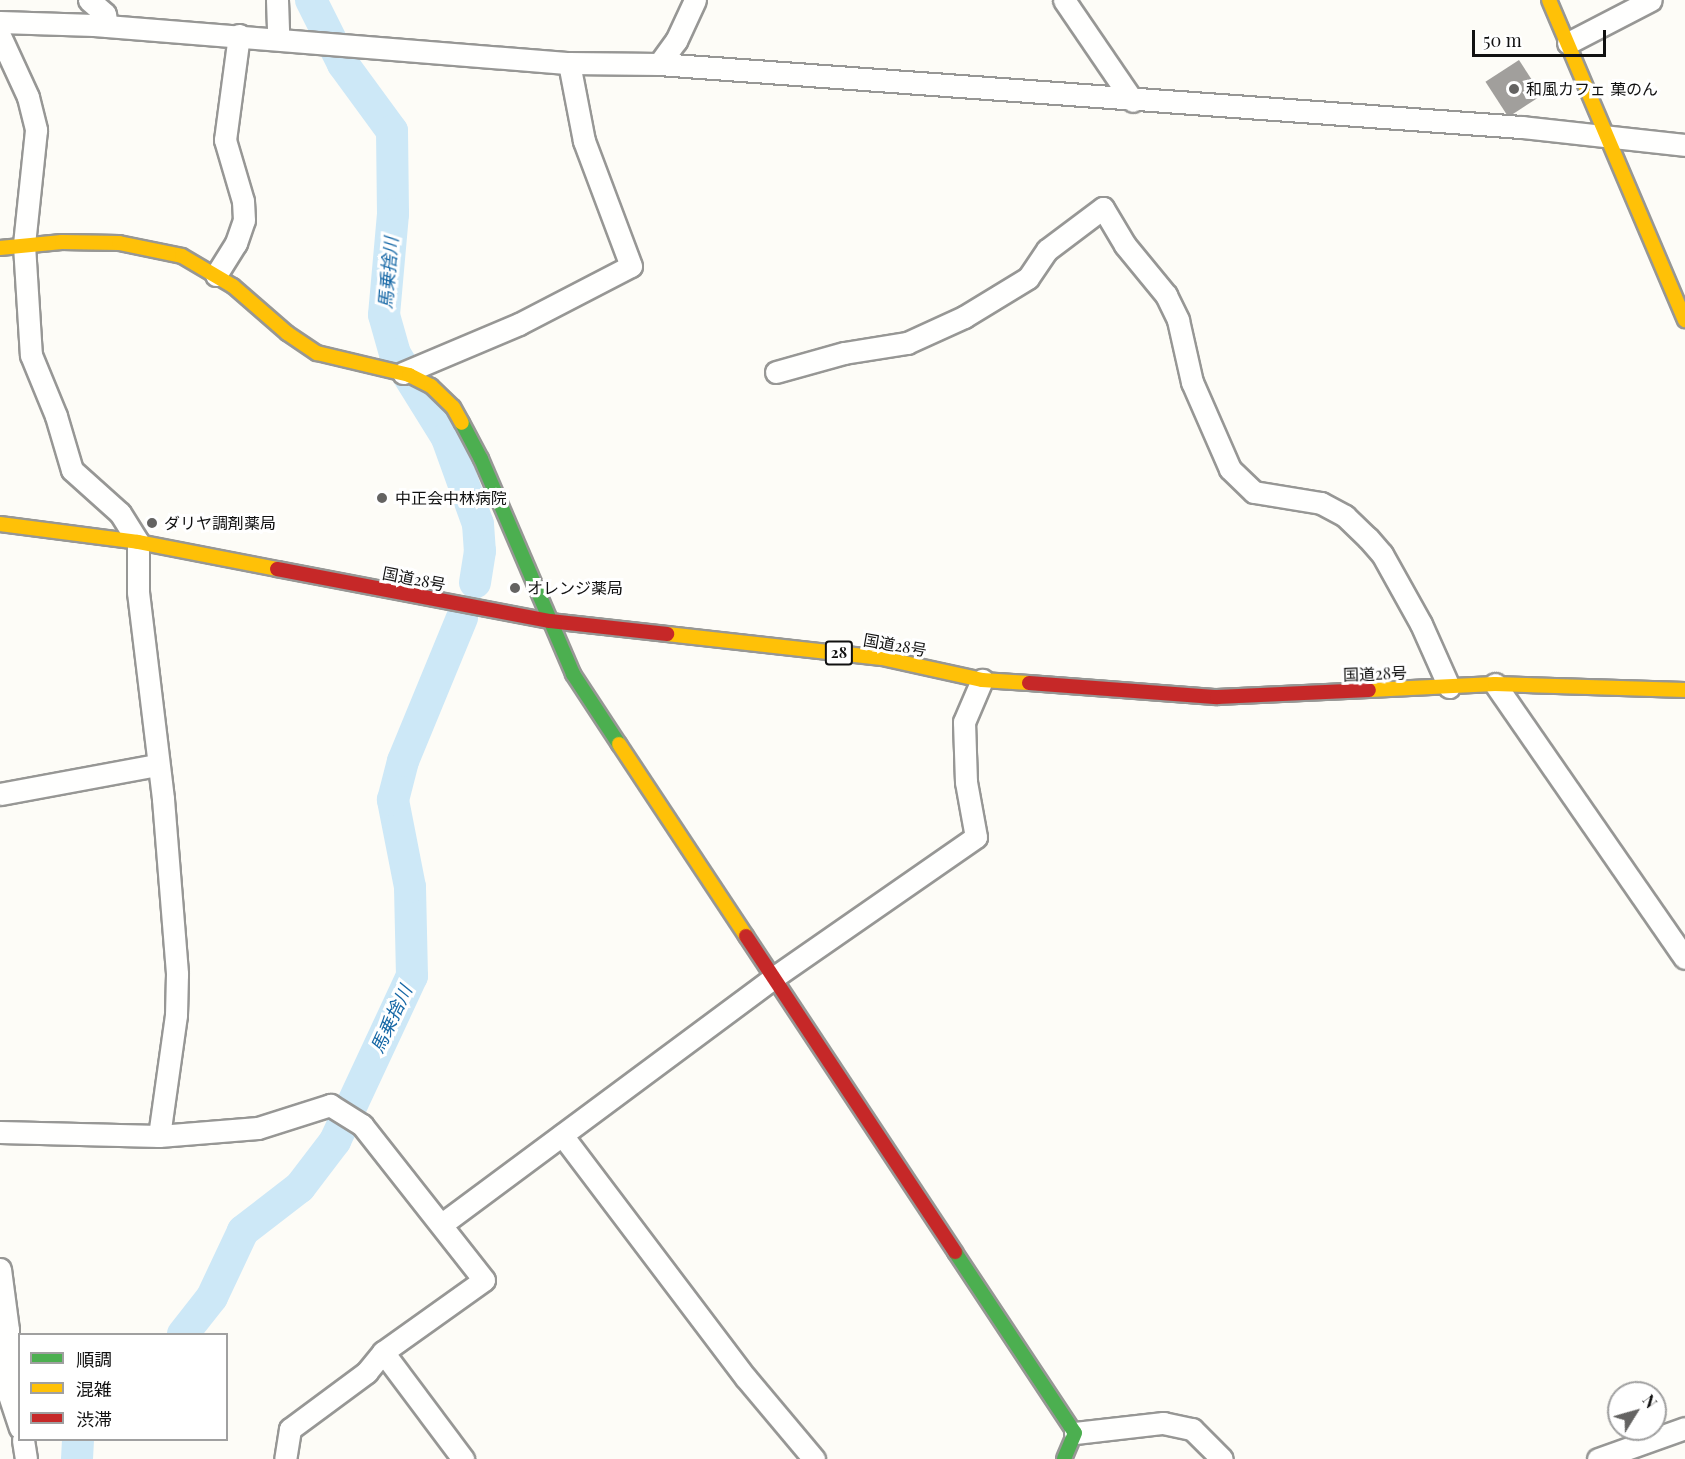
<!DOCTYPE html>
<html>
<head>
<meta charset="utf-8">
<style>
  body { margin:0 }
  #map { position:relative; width:1685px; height:1459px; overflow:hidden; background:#fdfcf7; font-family:"Playfair Display","Noto Sans JP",serif }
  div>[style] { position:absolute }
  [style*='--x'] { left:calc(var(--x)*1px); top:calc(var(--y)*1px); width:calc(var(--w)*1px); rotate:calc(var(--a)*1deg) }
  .river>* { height:32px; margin:-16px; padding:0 16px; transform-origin:16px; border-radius:16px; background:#cde8f7 }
  .building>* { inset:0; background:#a19f9c; transform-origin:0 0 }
  .roads { filter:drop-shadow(2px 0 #979795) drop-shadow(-2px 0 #979795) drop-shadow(0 2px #979795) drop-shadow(0 -2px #979795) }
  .street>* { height:21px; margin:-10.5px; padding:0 10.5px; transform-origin:10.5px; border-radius:10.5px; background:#fffffe }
  .fast>* { height:14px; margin:-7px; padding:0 7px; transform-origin:7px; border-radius:7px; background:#4caf50 }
  .slow>* { height:14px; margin:-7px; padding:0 7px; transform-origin:7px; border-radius:7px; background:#ffc107 }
  .jam>* { height:14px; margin:-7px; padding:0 7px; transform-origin:7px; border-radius:7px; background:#c62828 }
  .dots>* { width:16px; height:16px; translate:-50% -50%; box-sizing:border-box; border:3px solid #fff; border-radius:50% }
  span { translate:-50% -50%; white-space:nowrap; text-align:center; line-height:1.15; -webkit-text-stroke:6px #fff; paint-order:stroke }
  .shield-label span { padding:2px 4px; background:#fff; border:2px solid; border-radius:4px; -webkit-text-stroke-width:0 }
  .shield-label { font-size:15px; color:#111; font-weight:700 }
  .poi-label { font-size:16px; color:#111 }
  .left { translate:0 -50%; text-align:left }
  .street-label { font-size:16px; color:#111 }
  .water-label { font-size:18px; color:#1768a6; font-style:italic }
  .legend { position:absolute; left:18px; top:1333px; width:210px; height:108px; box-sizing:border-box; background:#fff; border:2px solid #a0a0a0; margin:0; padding:8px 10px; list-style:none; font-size:18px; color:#111 }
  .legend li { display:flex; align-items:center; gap:12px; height:30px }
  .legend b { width:30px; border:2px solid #a0a0a0 }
  .north { position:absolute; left:1607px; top:1381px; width:60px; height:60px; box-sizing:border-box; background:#fff; border:2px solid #a0a0a0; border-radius:50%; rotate:53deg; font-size:16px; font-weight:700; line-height:24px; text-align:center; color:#111 }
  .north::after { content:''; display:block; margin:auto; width:21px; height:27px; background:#646362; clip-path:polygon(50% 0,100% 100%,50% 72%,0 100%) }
  .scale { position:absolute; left:1472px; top:30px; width:134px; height:27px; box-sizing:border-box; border:3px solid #111; border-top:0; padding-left:8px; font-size:18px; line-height:21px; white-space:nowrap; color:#111; -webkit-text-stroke:4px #fff; paint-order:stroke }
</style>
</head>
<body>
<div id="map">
  <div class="river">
    <i style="--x:311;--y:0;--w:72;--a:63.4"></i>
    <i style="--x:343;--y:64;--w:83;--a:53.8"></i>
    <i style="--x:392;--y:131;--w:83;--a:89.3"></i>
    <i style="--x:393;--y:214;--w:101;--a:95.1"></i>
    <i style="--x:384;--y:315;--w:41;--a:74.2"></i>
    <i style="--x:395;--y:354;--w:99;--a:58.2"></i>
    <i style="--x:447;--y:438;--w:91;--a:70.2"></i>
    <i style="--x:478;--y:524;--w:27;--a:86"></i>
    <i style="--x:480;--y:551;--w:32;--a:99"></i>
    <i style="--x:183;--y:1334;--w:47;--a:-51.9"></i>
    <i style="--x:212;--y:1297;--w:73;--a:-64.8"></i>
    <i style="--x:243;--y:1231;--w:72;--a:-37.7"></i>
    <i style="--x:300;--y:1187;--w:58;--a:-52.7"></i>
    <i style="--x:335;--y:1141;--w:182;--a:-65"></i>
    <i style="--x:412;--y:976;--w:89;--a:-91.3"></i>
    <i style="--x:410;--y:887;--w:89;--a:-101.1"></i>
    <i style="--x:393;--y:800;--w:40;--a:-75.6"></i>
    <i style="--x:403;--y:761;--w:155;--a:-67.6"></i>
    <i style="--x:77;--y:1459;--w:19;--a:-87"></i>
  </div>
  <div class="building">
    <i style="left:1519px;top:60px;width:42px;height:40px;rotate:57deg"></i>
  </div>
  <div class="roads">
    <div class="street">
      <i style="--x:89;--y:0;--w:21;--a:41"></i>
      <i style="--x:105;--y:14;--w:12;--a:81"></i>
      <i style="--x:277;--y:0;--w:38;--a:88"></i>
      <i style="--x:1064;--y:0;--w:122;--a:55.7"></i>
      <i style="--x:0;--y:22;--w:94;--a:1.8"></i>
      <i style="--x:94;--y:25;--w:477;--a:4.6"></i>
      <i style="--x:569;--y:63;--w:90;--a:0.6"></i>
      <i style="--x:659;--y:64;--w:865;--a:4.18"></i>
      <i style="--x:1522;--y:127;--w:164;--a:6.3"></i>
      <i style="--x:0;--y:36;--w:67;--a:65.3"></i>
      <i style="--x:28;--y:97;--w:34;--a:76"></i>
      <i style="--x:36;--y:130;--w:116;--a:96"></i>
      <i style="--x:24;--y:245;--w:110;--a:86.4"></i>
      <i style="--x:31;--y:355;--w:66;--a:67.7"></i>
      <i style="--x:56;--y:416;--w:56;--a:73.5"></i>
      <i style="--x:72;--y:470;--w:64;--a:41.9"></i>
      <i style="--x:120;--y:513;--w:34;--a:58"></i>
      <i style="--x:138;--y:542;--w:50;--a:90"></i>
      <i style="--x:138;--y:592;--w:209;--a:83.1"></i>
      <i style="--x:163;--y:799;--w:176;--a:85.4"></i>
      <i style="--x:177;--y:974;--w:41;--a:91.4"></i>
      <i style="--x:176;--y:1015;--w:122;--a:98"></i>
      <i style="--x:1568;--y:43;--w:93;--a:-27.4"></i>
      <i style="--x:659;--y:64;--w:29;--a:-54"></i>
      <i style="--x:676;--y:41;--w:45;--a:-65.1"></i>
      <i style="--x:216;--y:275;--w:38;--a:-58"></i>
      <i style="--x:236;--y:243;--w:24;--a:-71"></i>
      <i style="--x:244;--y:220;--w:19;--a:-93"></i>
      <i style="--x:243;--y:201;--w:64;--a:-106.4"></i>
      <i style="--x:225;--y:140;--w:106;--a:-82.4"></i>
      <i style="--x:776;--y:372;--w:71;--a:-15.6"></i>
      <i style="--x:844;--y:353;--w:64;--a:-9"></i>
      <i style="--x:907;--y:343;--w:63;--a:-24.5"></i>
      <i style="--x:964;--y:317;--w:75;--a:-31.4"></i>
      <i style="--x:1028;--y:278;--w:34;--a:-56"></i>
      <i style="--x:1047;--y:250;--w:70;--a:-36.9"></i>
      <i style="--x:1103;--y:208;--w:43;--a:59.3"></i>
      <i style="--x:1125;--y:245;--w:65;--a:50.6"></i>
      <i style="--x:1166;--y:295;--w:28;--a:64"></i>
      <i style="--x:1178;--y:320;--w:64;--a:77.3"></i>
      <i style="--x:1192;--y:382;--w:95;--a:66.4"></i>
      <i style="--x:1230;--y:469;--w:33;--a:44"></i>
      <i style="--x:1254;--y:492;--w:68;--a:9.3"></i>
      <i style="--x:1321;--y:503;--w:27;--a:28"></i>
      <i style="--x:1345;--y:516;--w:32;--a:44"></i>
      <i style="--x:1368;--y:538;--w:21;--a:49"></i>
      <i style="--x:1382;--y:554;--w:80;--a:60.9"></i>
      <i style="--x:1421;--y:624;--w:69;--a:66"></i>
      <i style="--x:403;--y:373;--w:126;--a:-22.9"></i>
      <i style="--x:519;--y:324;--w:126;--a:-27.4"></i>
      <i style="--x:631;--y:266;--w:134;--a:-110.6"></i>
      <i style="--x:584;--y:141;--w:79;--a:-100.9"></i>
      <i style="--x:1495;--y:684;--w:333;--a:55.3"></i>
      <i style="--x:0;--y:794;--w:159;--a:-10.5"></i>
      <i style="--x:0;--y:1132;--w:159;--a:1.4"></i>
      <i style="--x:159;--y:1136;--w:99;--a:-4.6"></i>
      <i style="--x:258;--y:1128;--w:76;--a:-17.7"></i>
      <i style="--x:330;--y:1105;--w:38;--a:32"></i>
      <i style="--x:362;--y:1125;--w:197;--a:51.8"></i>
      <i style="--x:484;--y:1280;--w:124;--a:144.5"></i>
      <i style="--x:383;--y:1352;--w:26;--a:129"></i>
      <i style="--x:367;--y:1372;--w:96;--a:143.5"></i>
      <i style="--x:290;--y:1429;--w:30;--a:99"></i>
      <i style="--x:562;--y:1135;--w:305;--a:52.9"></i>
      <i style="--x:746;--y:1378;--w:106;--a:50"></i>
      <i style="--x:442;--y:1224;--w:412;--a:-36.6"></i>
      <i style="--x:773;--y:978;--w:247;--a:-34.8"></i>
      <i style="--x:976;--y:837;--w:56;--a:-100.3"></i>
      <i style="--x:966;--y:782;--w:60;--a:-91.9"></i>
      <i style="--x:964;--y:722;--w:46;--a:-66.8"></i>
      <i style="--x:0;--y:1269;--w:62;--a:82.5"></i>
      <i style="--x:8;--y:1330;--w:59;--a:91"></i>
      <i style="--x:7;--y:1389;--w:41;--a:71.6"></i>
      <i style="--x:383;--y:1352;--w:134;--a:53.2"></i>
      <i style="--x:1075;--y:1433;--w:89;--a:-6.5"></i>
      <i style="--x:1163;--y:1423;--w:30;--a:12"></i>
      <i style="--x:1192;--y:1429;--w:42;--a:45"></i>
      <i style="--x:23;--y:1440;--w:19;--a:81"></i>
      <i style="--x:1598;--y:1459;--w:92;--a:-19.6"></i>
    </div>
    <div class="fast">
      <i style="--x:462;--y:423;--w:41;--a:62.2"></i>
      <i style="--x:481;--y:459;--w:234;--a:66.8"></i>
      <i style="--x:573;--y:674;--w:84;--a:56.7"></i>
      <i style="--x:955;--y:1252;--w:217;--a:56.5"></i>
      <i style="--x:1075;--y:1433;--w:28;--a:113"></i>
    </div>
    <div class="slow">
      <i style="--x:1549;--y:0;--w:348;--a:67"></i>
      <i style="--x:0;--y:248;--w:62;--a:-5.5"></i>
      <i style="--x:62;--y:242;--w:57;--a:1"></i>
      <i style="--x:119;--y:243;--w:64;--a:11.7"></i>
      <i style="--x:182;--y:256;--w:59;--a:30.5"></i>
      <i style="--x:233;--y:286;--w:72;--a:41"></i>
      <i style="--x:287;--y:333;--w:36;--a:34"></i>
      <i style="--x:317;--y:353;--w:95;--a:13.4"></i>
      <i style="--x:409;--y:375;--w:25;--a:27"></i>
      <i style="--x:431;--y:386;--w:30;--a:44"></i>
      <i style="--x:453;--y:407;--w:18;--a:61"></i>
      <i style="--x:0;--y:524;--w:139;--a:7.4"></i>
      <i style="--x:138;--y:542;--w:142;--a:11"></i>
      <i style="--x:667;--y:634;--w:216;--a:6.4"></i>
      <i style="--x:882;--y:658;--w:102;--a:12.4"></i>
      <i style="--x:982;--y:680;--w:47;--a:3.7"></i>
      <i style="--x:1369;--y:690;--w:126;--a:-2.7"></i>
      <i style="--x:1495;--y:684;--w:190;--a:1.8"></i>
      <i style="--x:619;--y:744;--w:230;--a:56.5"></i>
    </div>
    <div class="jam">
      <i style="--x:277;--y:569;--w:278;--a:10.8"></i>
      <i style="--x:550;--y:621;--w:118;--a:6.3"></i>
      <i style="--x:1029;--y:683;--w:189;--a:4.3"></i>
      <i style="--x:1217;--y:697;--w:152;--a:-2.6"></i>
      <i style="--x:746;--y:936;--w:379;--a:56.5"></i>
    </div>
  </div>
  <div class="dots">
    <i style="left:1514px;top:89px;background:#646362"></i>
    <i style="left:382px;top:498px;background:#646362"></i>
    <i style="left:152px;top:523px;background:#646362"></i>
    <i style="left:515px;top:588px;background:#646362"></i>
  </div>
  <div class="shield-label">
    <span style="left:839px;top:653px">28</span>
  </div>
  <div class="poi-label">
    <span class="left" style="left:1526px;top:89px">和風カフェ 菓のん</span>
    <span class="left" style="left:395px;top:498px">中正会中林病院</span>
    <span class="left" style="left:164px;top:523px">ダリヤ調剤薬局</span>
    <span class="left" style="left:527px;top:588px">オレンジ薬局</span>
  </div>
  <div class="street-label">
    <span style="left:414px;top:579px;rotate:11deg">国道28号</span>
    <span style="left:895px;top:645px;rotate:10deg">国道28号</span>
    <span style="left:1375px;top:674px;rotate:-2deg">国道28号</span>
  </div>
  <div class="water-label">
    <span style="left:388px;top:273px;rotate:-85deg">馬乗捨川</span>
    <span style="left:391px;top:1019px;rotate:-65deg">馬乗捨川</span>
  </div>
  <ul class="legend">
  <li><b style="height:8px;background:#4caf50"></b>順調</li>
  <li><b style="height:8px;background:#ffc107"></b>混雑</li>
  <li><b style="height:8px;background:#c62828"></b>渋滞</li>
  </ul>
  <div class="north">N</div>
  <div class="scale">50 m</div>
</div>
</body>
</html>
